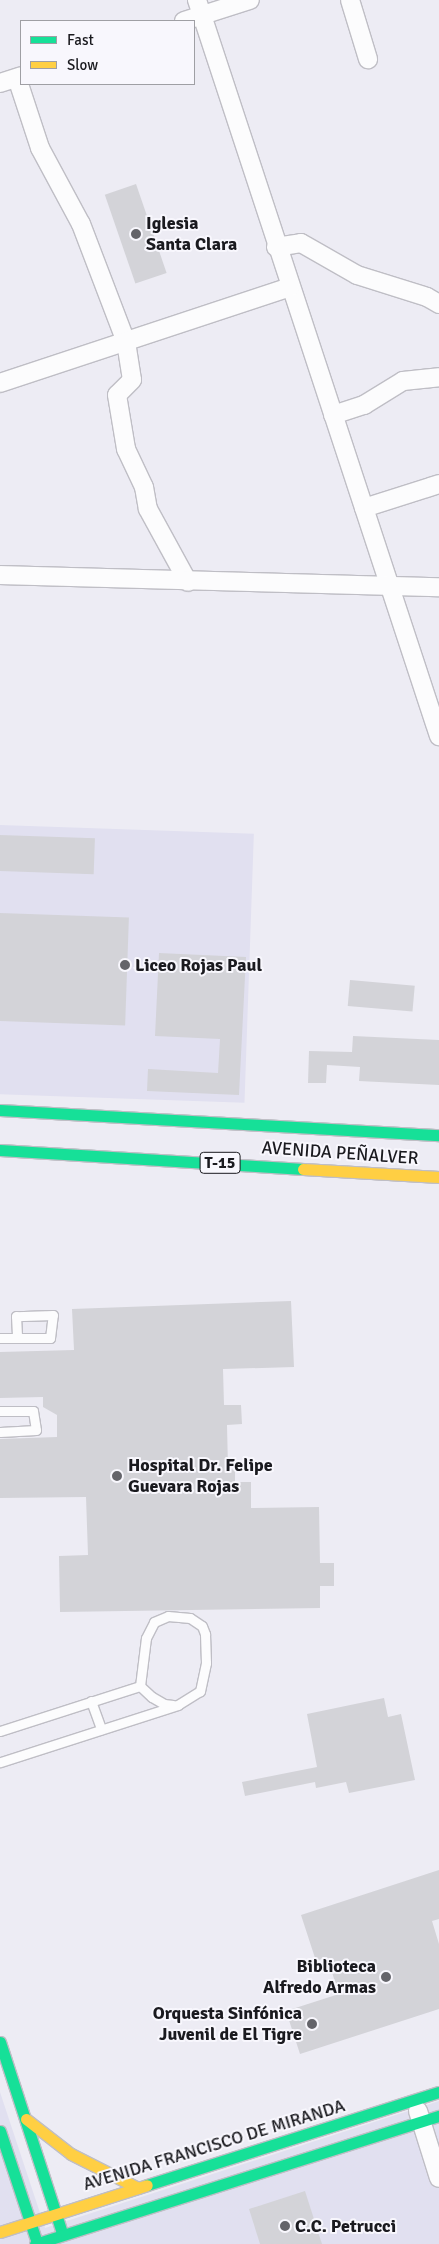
<!DOCTYPE html>
<html>
<head>
<meta charset="utf-8">
<style>
  body { margin:0 }
  #map { position:relative; width:439px; height:2244px; overflow:hidden; background:#edecf4; font-family:Signika,sans-serif }
  div>[style] { position:absolute }
  [style*='--x'] { left:calc(var(--x)*1px); top:calc(var(--y)*1px); width:calc(var(--w)*1px); rotate:calc(var(--a)*1deg) }
  .built>* { inset:0; background:#e1e0f0; transform-origin:0 0 }
  .building>* { inset:0; background:#d3d3d8; transform-origin:0 0 }
  .roads { filter:drop-shadow(1px 0 #bfbec5) drop-shadow(-1px 0 #bfbec5) drop-shadow(0 1px #bfbec5) drop-shadow(0 -1px #bfbec5) }
  .lane>* { height:9px; margin:-4.5px; padding:0 4.5px; transform-origin:4.5px; border-radius:4.5px; background:#fcfcfd }
  .street>* { height:18px; margin:-9px; padding:0 9px; transform-origin:9px; border-radius:9px; background:#fcfcfd }
  .fast>* { height:11px; margin:-5.5px; padding:0 5.5px; transform-origin:5.5px; border-radius:5.5px; background:#16e098 }
  .slow>* { height:11px; margin:-5.5px; padding:0 5.5px; transform-origin:5.5px; border-radius:5.5px; background:#ffcf43 }
  .dots>* { width:14px; height:14px; translate:-50% -50%; box-sizing:border-box; border:2px solid #f8f7fd; border-radius:50% }
  span { translate:-50% -50%; white-space:nowrap; text-align:center; line-height:1.15; -webkit-text-stroke:4px #f8f7fd; paint-order:stroke }
  .shield-label span { padding:1px 4px; background:#f8f7fd; border:1px solid; border-radius:4px; -webkit-text-stroke-width:0 }
  .shield-label { font-size:16px; color:#1a1a1f; font-weight:700 }
  .poi-label { font-size:18px; color:#1a1a1f; font-weight:700 }
  .left { translate:0 -50%; text-align:left }
  .right { translate:-100% -50%; text-align:right }
  .street-label { font-size:18px; color:#1a1a1f }
  .legend { position:absolute; left:20px; top:20px; width:175px; height:65px; box-sizing:border-box; background:#f8f7fd; border:1px solid #9f9fa4; margin:0; padding:6px 9px; list-style:none; font-size:15px; color:#1a1a1f }
  .legend li { display:flex; align-items:center; gap:10px; height:25px }
  .legend b { width:25px; border:1px solid #9f9fa4 }
</style>
</head>
<body>
<div id="map">
  <div class="built">
    <i style="left:0;top:825px;width:254px;height:269px;rotate:2deg"></i>
    <i style="clip-path:polygon(0 2092px,45px 2228px,439px 2101px,439px 2244px,0 2244px)"></i>
  </div>
  <div class="building">
    <i style="left:136px;top:184px;width:94px;height:33px;rotate:71deg"></i>
    <i style="left:0;top:835px;width:95px;height:36px;rotate:2deg"></i>
    <i style="left:0;top:913px;width:129px;height:108px;rotate:2deg"></i>
    <i style="clip-path:polygon(159px 953px,246px 957px,239px 1095px,147px 1091px,148px 1069px,218px 1073px,220px 1039px,155px 1036px)"></i>
    <i style="left:350px;top:980px;width:65px;height:26px;rotate:5deg"></i>
    <i style="clip-path:polygon(353px 1036px,439px 1040px,439px 1085px,359px 1081px,360px 1067px,327px 1065px,326px 1083px,308px 1083px,309px 1051px,352px 1052px)"></i>
    <i style="clip-path:polygon(291px 1301px,294px 1367px,223px 1369px,224px 1405px,241px 1405px,242px 1424px,227px 1425px,228px 1468px,235px 1470px,235px 1482px,251px 1482px,251px 1508px,319px 1507px,320px 1563px,334px 1563px,334px 1586px,320px 1586px,320px 1608px,60px 1612px,59px 1556px,88px 1555px,86px 1497px,0 1498px,0 1439px,57px 1437px,57px 1415px,43px 1407px,43px 1397px,0 1398px,0 1352px,74px 1350px,72px 1309px)"></i>
    <i style="clip-path:polygon(384px 1698px,388px 1717px,401px 1714px,415px 1780px,349px 1793px,346px 1782px,316px 1788px,315px 1782px,245px 1796px,242px 1782px,317px 1767px,307px 1714px)"></i>
    <i style="clip-path:polygon(439px 1870px,439px 1919px,432px 1921px,439px 1944px,439px 2009px,300px 2054px,286px 2011px,339px 1994px,327px 1957px,316px 1961px,301px 1915px)"></i>
    <i style="clip-path:polygon(305px 2191px,322px 2244px,260px 2244px,249px 2209px)"></i>
  </div>
  <div class="roads">
    <div class="lane">
      <i style="--x:0;--y:1338;--w:50;--a:0"></i>
      <i style="--x:50;--y:1338;--w:23;--a:-83"></i>
      <i style="--x:53;--y:1315;--w:37;--a:178"></i>
      <i style="--x:16;--y:1316;--w:22;--a:87"></i>
      <i style="--x:0;--y:1411;--w:33;--a:0"></i>
      <i style="--x:33;--y:1411;--w:19;--a:81"></i>
      <i style="--x:36;--y:1430;--w:36;--a:177"></i>
      <i style="--x:140;--y:1686;--w:16;--a:43"></i>
      <i style="--x:152;--y:1697;--w:14;--a:30"></i>
      <i style="--x:164;--y:1704;--w:9;--a:6"></i>
      <i style="--x:91;--y:1701;--w:30;--a:70"></i>
      <i style="--x:0;--y:1731;--w:147;--a:-17.8"></i>
      <i style="--x:140;--y:1686;--w:48;--a:-82.9"></i>
      <i style="--x:146;--y:1638;--w:18;--a:-63"></i>
      <i style="--x:154;--y:1622;--w:15;--a:-23"></i>
      <i style="--x:168;--y:1616;--w:22;--a:5"></i>
      <i style="--x:190;--y:1618;--w:14;--a:34"></i>
      <i style="--x:202;--y:1626;--w:9;--a:69"></i>
      <i style="--x:205;--y:1634;--w:29;--a:88"></i>
      <i style="--x:206;--y:1663;--w:29;--a:102"></i>
      <i style="--x:200;--y:1691;--w:26;--a:148"></i>
      <i style="--x:178;--y:1705;--w:187;--a:162.2"></i>
    </div>
    <div class="street">
      <i style="--x:197;--y:0;--w:775;--a:71.8"></i>
      <i style="--x:350;--y:0;--w:62;--a:73"></i>
      <i style="--x:184;--y:21;--w:69;--a:-17.7"></i>
      <i style="--x:17;--y:78;--w:74;--a:71.8"></i>
      <i style="--x:40;--y:148;--w:86;--a:61.7"></i>
      <i style="--x:81;--y:224;--w:126;--a:69.1"></i>
      <i style="--x:126;--y:342;--w:38;--a:81"></i>
      <i style="--x:132;--y:380;--w:21;--a:135"></i>
      <i style="--x:117;--y:395;--w:55;--a:80.5"></i>
      <i style="--x:126;--y:449;--w:42;--a:64.7"></i>
      <i style="--x:144;--y:487;--w:22;--a:80"></i>
      <i style="--x:148;--y:509;--w:83;--a:61.3"></i>
      <i style="--x:0;--y:83;--w:22;--a:-18"></i>
      <i style="--x:276;--y:247;--w:25;--a:-9"></i>
      <i style="--x:301;--y:243;--w:64;--a:29.7"></i>
      <i style="--x:357;--y:275;--w:73;--a:17.4"></i>
      <i style="--x:427;--y:297;--w:14;--a:30"></i>
      <i style="--x:0;--y:383;--w:305;--a:-18.3"></i>
      <i style="--x:333;--y:415;--w:33;--a:-18"></i>
      <i style="--x:364;--y:405;--w:46;--a:-31.6"></i>
      <i style="--x:403;--y:381;--w:36;--a:-6"></i>
      <i style="--x:364;--y:508;--w:79;--a:-17.7"></i>
      <i style="--x:0;--y:575;--w:439;--a:1.6"></i>
      <i style="--x:418;--y:2111;--w:70;--a:72.6"></i>
    </div>
    <div class="fast">
      <i style="--x:0;--y:1110;--w:440;--a:3.3"></i>
      <i style="--x:0;--y:1150;--w:304;--a:3.6"></i>
      <i style="--x:0;--y:2042;--w:198;--a:72"></i>
      <i style="--x:0;--y:2131;--w:112;--a:71.7"></i>
      <i style="--x:147;--y:2185;--w:306;--a:-17.7"></i>
      <i style="--x:35;--y:2244;--w:424;--a:-17.6"></i>
    </div>
    <div class="slow">
      <i style="--x:303;--y:1169;--w:136;--a:3.4"></i>
      <i style="--x:26;--y:2119;--w:57;--a:37.9"></i>
      <i style="--x:71;--y:2154;--w:75;--a:26.9"></i>
      <i style="--x:0;--y:2232;--w:154;--a:-17.7"></i>
    </div>
  </div>
  <div class="dots">
    <i style="left:136px;top:234px;background:#64646a"></i>
    <i style="left:125px;top:965px;background:#64646a"></i>
    <i style="left:117px;top:1476px;background:#64646a"></i>
    <i style="left:386px;top:1977px;background:#64646a"></i>
    <i style="left:312px;top:2024px;background:#64646a"></i>
    <i style="left:285px;top:2226px;background:#64646a"></i>
  </div>
  <div class="shield-label">
    <span style="left:220px;top:1163px">T-15</span>
  </div>
  <div class="poi-label">
    <span class="left" style="left:146px;top:234px">Iglesia<br>Santa Clara</span>
    <span class="left" style="left:135px;top:965px">Liceo Rojas Paul</span>
    <span class="left" style="left:128px;top:1476px">Hospital Dr. Felipe<br>Guevara Rojas</span>
    <span class="right" style="left:376px;top:1977px">Biblioteca<br>Alfredo Armas</span>
    <span class="right" style="left:302px;top:2024px">Orquesta Sinfónica<br>Juvenil de El Tigre</span>
    <span class="left" style="left:295px;top:2226px">C.C. Petrucci</span>
  </div>
  <div class="street-label">
    <span style="left:340px;top:1153px;rotate:4deg">AVENIDA PEÑALVER</span>
    <span style="left:214px;top:2145px;rotate:-17deg">AVENIDA FRANCISCO DE MIRANDA</span>
  </div>
  <ul class="legend">
  <li><b style="height:6px;background:#16e098"></b>Fast</li>
  <li><b style="height:6px;background:#ffcf43"></b>Slow</li>
  </ul>
</div>
</body>
</html>
